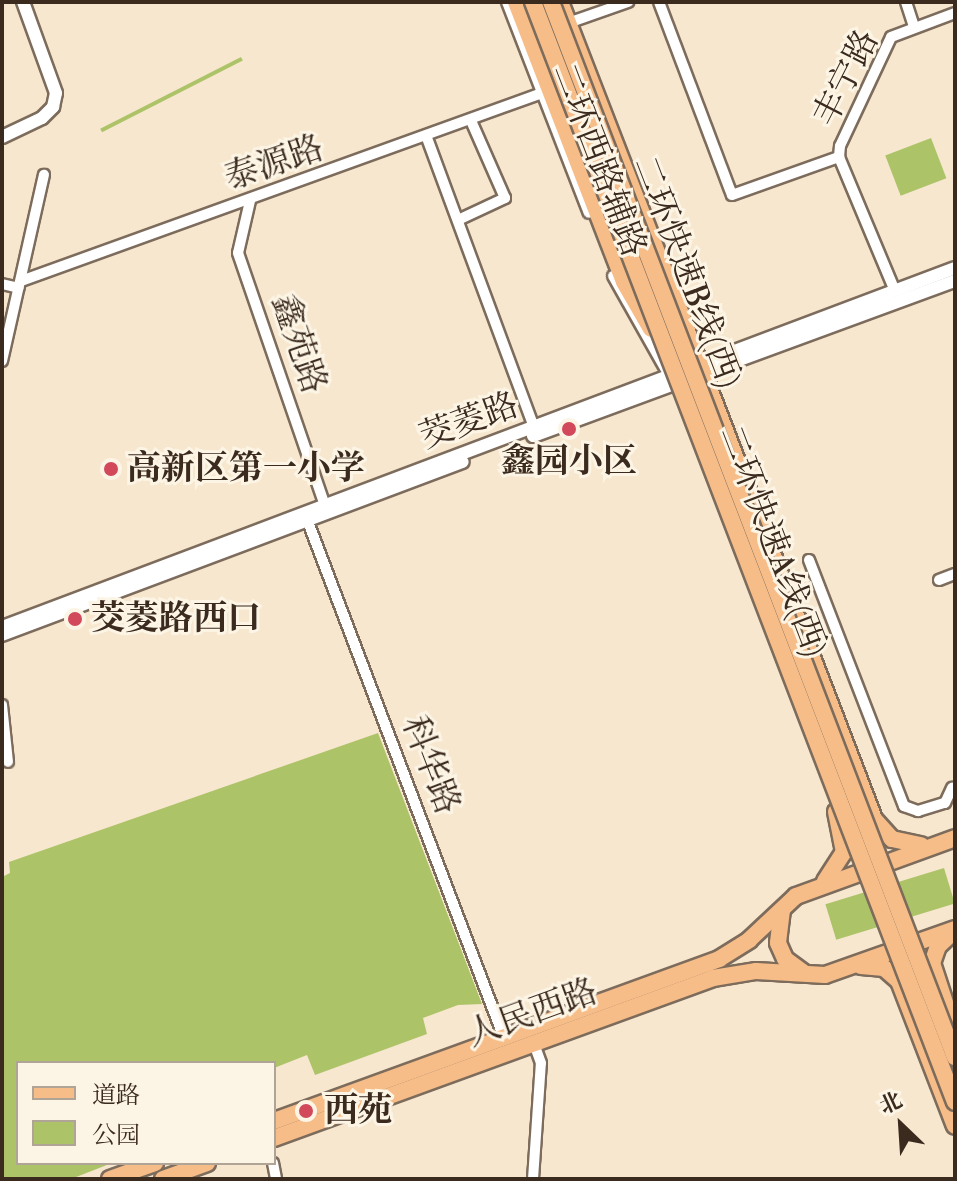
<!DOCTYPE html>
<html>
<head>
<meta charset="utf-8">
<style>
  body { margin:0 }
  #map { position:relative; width:957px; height:1181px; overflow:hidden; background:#f7e7cf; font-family:"IM FELL Double Pica","Noto Serif SC",serif }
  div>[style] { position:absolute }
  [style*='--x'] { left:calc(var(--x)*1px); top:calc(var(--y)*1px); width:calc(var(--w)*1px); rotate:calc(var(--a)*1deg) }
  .green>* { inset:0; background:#adc368; transform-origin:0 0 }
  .roads { filter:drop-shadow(2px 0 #7d6c5c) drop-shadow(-2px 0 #7d6c5c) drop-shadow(0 2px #7d6c5c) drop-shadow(0 -2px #7d6c5c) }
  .minor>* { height:10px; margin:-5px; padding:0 5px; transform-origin:5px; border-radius:5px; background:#fff }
  .tertiary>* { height:12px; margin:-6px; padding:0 6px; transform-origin:6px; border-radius:6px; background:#fff }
  .primary>* { height:16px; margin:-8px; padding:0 8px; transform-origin:8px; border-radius:8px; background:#f7bd88 }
  .trunk>* { height:16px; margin:-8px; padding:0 8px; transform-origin:8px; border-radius:8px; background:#f7bd88 }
  .bridges { filter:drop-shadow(2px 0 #7d6c5c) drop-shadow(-2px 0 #7d6c5c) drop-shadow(0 2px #7d6c5c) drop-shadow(0 -2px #7d6c5c) }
  .trunk-bridge>* { height:16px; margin:-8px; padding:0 8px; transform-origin:8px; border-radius:8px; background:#f7bd88 }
  .dots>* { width:22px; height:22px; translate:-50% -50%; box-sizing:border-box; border:4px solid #fcf5e5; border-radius:50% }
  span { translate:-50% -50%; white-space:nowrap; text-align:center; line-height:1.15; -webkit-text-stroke:6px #fcf5e5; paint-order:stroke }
  .street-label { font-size:34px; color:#3b2a1e }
  .poi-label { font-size:34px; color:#3b2a1e; font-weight:700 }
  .left { translate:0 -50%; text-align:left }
  .frame { position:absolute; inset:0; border:4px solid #3b2a1e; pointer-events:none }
  .legend { position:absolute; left:16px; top:1061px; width:260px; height:104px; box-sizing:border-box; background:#fcf5e5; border:2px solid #afa495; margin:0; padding:10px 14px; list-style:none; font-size:24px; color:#3b2a1e }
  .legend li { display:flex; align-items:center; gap:16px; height:40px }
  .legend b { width:40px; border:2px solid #afa495 }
  .north { position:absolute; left:861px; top:1085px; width:80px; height:80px; -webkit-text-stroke:6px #fcf5e5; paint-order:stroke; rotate:335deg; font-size:22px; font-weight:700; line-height:32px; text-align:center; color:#3b2a1e }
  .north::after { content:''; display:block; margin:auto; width:28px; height:36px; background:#3b2a1e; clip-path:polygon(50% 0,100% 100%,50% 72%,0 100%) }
</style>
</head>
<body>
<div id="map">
  <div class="green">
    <i style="left:241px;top:57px;width:4px;height:158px;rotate:63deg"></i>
    <i style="left:931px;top:138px;width:43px;height:49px;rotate:69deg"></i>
    <i style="clip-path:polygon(378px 733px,482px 1004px,458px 1005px,423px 1018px,427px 1034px,315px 1075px,307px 1055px,274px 1068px,274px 1063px,18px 1063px,18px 1163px,112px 1163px,71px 1179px,2px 1179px,2px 877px,10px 873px,9px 862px)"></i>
    <i style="left:944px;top:868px;width:37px;height:124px;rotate:73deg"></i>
  </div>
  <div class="roads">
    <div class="minor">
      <i style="--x:507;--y:2;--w:226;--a:68.8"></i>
      <i style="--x:659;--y:2;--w:206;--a:69.3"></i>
      <i style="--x:732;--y:195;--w:114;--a:-19.6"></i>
      <i style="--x:906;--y:2;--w:25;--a:72"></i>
      <i style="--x:568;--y:23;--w:64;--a:-19.3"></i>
      <i style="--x:427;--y:138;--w:308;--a:69.7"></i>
      <i style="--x:250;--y:201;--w:53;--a:103"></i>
      <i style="--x:238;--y:253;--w:264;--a:71"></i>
      <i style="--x:458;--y:220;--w:52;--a:-25.1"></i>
      <i style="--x:505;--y:198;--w:82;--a:-113.7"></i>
      <i style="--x:613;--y:276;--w:116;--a:60.6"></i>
      <i style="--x:21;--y:281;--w:554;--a:-19.84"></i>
      <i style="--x:2;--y:284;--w:17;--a:13"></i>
      <i style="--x:895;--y:291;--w:145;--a:-112.7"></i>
      <i style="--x:839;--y:157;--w:11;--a:-85"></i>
      <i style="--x:840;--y:146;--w:120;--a:-64.9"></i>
      <i style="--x:891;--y:37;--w:68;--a:-20.6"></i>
      <i style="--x:2;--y:361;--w:191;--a:-77.3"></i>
      <i style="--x:305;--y:514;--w:561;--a:69.2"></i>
      <i style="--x:809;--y:560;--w:264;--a:68.9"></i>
      <i style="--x:904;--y:806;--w:15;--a:20"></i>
      <i style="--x:918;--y:811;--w:28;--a:-17"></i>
      <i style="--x:945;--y:803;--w:17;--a:-65"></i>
      <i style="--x:939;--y:580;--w:17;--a:-21"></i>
      <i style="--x:2;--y:705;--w:57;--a:84"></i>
      <i style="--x:273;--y:1163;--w:16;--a:79"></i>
      <i style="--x:533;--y:1179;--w:116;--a:-86.1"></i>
      <i style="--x:541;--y:1063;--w:20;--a:-110"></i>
    </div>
    <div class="tertiary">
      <i style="--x:2;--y:137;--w:44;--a:-25.4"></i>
      <i style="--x:42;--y:118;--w:16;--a:-45"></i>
      <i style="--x:53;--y:107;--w:14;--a:-78"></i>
      <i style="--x:56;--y:93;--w:97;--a:-109.9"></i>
      <i style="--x:533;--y:436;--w:450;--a:-20.2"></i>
      <i style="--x:2;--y:627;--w:1018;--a:-20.64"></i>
      <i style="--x:2;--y:635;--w:492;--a:-20.6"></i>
    </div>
    <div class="primary">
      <i style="--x:560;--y:2;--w:346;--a:68.8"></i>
      <i style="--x:682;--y:318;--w:537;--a:69.03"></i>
      <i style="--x:874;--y:819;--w:27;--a:48"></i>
      <i style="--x:892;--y:839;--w:30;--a:12"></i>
      <i style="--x:825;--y:881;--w:35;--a:-57"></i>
      <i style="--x:844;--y:852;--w:41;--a:-101.3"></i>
      <i style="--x:782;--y:910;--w:33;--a:97"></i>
      <i style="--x:778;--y:943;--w:17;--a:66"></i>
      <i style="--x:785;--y:959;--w:24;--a:36"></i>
      <i style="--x:951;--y:934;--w:18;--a:137"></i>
      <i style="--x:938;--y:946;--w:18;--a:109"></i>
      <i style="--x:932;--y:963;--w:74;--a:71.8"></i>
      <i style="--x:861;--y:966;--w:23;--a:5"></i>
      <i style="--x:884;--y:968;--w:20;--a:41"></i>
      <i style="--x:899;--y:981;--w:155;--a:68.9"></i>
      <i style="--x:274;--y:1121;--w:474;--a:-20"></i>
      <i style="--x:719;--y:959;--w:36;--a:-32"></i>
      <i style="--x:749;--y:940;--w:64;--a:-43.1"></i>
      <i style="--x:796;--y:896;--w:169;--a:-20"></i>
      <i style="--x:274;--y:1138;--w:467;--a:-20"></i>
      <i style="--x:713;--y:978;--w:44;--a:-9.2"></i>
      <i style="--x:756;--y:971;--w:69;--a:3.3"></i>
      <i style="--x:825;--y:975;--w:138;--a:-19.5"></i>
      <i style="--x:110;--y:1179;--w:48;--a:-19.6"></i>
      <i style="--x:163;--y:1179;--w:47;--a:-20"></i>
    </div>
    <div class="trunk">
      <i style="--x:516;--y:2;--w:300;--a:68.9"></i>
      <i style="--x:624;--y:282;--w:54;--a:60.1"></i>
    </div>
  </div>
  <div class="bridges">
    <div class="trunk-bridge">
      <i style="--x:533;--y:2;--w:1178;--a:69.01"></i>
      <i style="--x:551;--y:2;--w:1130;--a:69.05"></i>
    </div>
  </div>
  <div class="dots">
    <i style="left:569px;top:429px;background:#d1495b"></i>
    <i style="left:111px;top:469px;background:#d1495b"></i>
    <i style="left:75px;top:619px;background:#d1495b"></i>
    <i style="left:306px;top:1111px;background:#d1495b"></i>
  </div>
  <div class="street-label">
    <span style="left:846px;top:78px;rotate:-63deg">丰宁路</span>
    <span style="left:599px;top:160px;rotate:69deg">二环西路辅路</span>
    <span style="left:274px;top:163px;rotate:-19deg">泰源路</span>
    <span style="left:687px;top:272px;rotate:69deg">二环快速B线(西)</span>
    <span style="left:299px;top:344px;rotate:71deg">鑫苑路</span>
    <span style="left:469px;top:421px;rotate:-20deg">茭菱路</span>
    <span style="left:773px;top:541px;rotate:69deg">二环快速A线(西)</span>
    <span style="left:431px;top:765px;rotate:69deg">科华路</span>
    <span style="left:532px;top:1013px;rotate:-20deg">人民西路</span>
  </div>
  <div class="poi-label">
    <span style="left:569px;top:462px">鑫园小区</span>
    <span class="left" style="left:127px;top:469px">高新区第一小学</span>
    <span class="left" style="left:91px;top:619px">茭菱路西口</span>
    <span class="left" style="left:324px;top:1111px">西苑</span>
  </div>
  <div class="frame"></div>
  <ul class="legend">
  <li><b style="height:10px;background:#f7bd88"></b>道路</li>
  <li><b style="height:22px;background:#adc368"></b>公园</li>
  </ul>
  <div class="north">北</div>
</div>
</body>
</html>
